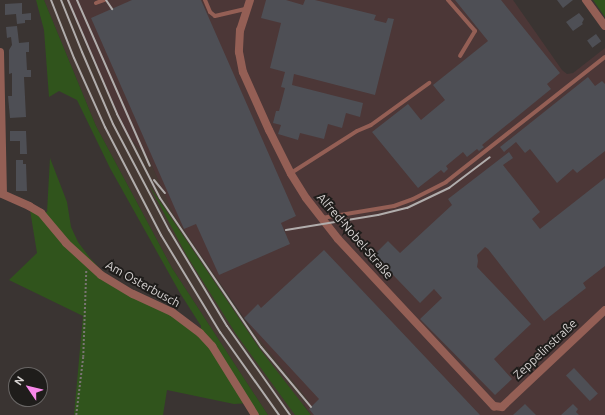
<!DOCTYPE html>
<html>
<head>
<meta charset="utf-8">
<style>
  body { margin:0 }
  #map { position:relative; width:605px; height:415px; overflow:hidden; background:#3a3432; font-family:Ubuntu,sans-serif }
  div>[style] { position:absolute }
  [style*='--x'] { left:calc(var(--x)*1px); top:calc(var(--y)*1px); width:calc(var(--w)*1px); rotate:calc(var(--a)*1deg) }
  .industrial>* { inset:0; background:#4c3737 }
  .built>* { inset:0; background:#463a34 }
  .green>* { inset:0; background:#30541c }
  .building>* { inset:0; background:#4e4f55; transform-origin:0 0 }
  .path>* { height:1.5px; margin-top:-0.75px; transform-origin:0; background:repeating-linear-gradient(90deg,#7a7573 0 2px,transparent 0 4px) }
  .service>* { height:4px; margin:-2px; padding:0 2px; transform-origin:2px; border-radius:2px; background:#945f55 }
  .minor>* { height:8px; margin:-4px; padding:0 4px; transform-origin:4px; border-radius:4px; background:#945f55 }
  .rail>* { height:2px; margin:-1px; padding:0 1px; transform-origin:1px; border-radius:1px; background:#b1adac }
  span { translate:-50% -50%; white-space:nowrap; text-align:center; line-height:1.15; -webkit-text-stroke:4px #1f1d1b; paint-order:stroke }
  .street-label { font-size:12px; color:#d8d4d3 }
  .north { position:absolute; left:8px; top:367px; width:40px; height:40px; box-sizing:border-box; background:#1f1d1b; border:1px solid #696665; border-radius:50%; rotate:305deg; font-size:11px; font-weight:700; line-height:16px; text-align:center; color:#d8d4d3 }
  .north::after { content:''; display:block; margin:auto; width:14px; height:18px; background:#f888ea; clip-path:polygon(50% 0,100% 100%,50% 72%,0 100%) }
</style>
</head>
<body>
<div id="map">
  <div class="industrial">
    <i style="clip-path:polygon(66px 0,513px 0,562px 70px,567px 74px,573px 73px,605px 48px,605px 415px,311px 415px,173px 215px,149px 159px,124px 132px)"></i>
  </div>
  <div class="built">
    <i style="clip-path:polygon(44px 0,66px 0,124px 132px,149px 159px,174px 215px,248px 325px,309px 401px,302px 406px,305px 415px,268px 415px,172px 268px,96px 126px)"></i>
  </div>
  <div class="green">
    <i style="clip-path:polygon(36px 0,44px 0,96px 126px,172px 268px,268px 415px,257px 415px,250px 403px,234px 404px,167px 390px,163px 415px,74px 415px,83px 316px,9px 280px,37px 253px,30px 210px,47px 212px,50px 158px,67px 202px,71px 227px,78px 242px,90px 258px,102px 271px,116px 281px,201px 329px,201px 326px,180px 293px,110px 168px,77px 100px,59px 91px,49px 97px,44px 30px)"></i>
    <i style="clip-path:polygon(593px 0,605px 0,605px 17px)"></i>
    <i style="clip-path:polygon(149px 185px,259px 348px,311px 415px,295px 415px,236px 334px,187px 256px)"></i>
  </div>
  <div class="building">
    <i style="clip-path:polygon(132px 0,201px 0,296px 216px,281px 223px,290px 244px,219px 275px,196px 224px,184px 229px,91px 18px)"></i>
    <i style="clip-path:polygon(266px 0,286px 0,303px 5px,305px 0,315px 0,376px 15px,374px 20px,386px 23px,388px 18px,394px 19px,375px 95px,294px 74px,292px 85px,363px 103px,360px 117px,346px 113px,342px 128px,328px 124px,324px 139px,300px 133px,298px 140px,278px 134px,281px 125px,273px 123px,276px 111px,279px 111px,285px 88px,281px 87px,285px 72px,270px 68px,281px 23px,261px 18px)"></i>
    <i style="clip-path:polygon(455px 0,501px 0,560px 73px,547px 84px,551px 89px,482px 145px,484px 147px,479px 151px,477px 149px,467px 157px,463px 152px,446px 166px,448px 169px,444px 173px,441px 170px,418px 188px,372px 132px,408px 104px,421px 120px,445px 100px,433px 85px,488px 41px)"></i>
    <i style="clip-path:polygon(557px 0,573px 0,563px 8px)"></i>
    <i style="clip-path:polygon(22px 3px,22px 14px,31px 13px,31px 20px,25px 20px,25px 23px,17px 24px,16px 14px,5px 15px,5px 4px)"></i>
    <i style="clip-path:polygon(579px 13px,584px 19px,582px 23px,583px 24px,573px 31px,566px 22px)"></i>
    <i style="clip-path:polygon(17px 26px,19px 43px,29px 42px,29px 52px,26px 52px,27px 70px,31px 70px,31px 77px,24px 77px,26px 117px,10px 118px,8px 96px,12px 96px,12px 73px,9px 74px,9px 50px,12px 45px,11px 37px,7px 38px,6px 27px)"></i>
    <i style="left:596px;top:34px;width:9px;height:11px;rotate:54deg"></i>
    <i style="clip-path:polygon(588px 77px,595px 86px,602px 81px,605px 84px,605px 151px,577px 173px,573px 169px,557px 183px,530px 149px,525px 153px,516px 142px,504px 152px,500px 147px)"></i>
    <i style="clip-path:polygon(10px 131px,26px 131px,27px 154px,20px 154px,20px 141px,10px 141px)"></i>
    <i style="clip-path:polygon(509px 152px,513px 158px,503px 165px,540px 212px,532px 219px,540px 229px,605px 178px,605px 266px,583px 283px,586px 288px,544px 321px,488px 249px,485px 247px,477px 255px,478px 261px,477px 267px,531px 324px,494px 359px,512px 379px,495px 395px,420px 319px,442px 298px,434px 289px,420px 303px,374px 255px,388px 241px,400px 253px,452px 205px,448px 199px)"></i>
    <i style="clip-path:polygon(16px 160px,23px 160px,23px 164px,26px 164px,27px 191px,16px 191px)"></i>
    <i style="clip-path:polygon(324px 250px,480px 415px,314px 415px,309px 409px,319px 399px,244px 318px,258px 304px,261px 308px)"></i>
    <i style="left:574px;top:368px;width:35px;height:11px;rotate:47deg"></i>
    <i style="clip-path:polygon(525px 404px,536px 415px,513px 415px)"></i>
    <i style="clip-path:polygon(573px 404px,578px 409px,576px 412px,579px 415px,561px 415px)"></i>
  </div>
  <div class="path">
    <i style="--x:76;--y:415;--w:58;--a:-83.1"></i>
    <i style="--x:83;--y:357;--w:86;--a:-88"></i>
  </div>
  <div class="service">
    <i style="--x:205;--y:0;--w:13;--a:67"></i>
    <i style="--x:210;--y:12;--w:6;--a:39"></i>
    <i style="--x:215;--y:16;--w:32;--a:-13"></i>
    <i style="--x:448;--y:0;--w:41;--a:48.9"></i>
    <i style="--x:475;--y:31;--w:29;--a:121"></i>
    <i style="--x:96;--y:3;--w:9;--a:-21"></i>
    <i style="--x:291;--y:173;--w:78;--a:-32.5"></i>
    <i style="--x:357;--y:131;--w:15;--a:-23"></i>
    <i style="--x:371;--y:125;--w:72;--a:-35.9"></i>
    <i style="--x:322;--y:218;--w:73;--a:-9.5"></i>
    <i style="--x:394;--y:206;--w:20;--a:-20"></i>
    <i style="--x:413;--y:199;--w:37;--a:-27"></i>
    <i style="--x:446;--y:182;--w:202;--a:-38.2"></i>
  </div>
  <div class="minor">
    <i style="--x:250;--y:0;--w:32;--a:108"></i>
    <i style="--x:240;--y:30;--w:22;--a:93"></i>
    <i style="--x:239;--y:52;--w:20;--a:79"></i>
    <i style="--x:243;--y:72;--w:64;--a:65.9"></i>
    <i style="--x:269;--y:130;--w:49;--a:63.4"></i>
    <i style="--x:291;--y:174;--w:28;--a:58"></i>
    <i style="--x:306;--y:198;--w:52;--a:52"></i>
    <i style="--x:338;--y:239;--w:229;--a:47"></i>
    <i style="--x:494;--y:406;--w:8;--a:7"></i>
    <i style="--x:502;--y:407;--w:141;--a:-43.3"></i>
    <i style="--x:586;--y:0;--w:32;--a:54"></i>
    <i style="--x:0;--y:52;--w:142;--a:88.8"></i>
    <i style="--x:0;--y:193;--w:32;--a:24"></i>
    <i style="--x:29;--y:206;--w:14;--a:30"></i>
    <i style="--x:41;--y:213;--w:39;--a:50"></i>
    <i style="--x:66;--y:243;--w:47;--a:42.4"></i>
    <i style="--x:101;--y:275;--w:37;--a:31"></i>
    <i style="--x:133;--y:294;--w:43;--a:24.8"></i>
    <i style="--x:172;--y:312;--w:35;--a:37"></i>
    <i style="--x:200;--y:333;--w:18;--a:47"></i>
    <i style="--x:212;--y:346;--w:81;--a:58.1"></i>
  </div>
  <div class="rail">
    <i style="--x:51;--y:0;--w:62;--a:68.4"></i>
    <i style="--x:74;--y:58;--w:76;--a:65.8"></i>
    <i style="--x:105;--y:127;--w:122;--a:62.6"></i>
    <i style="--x:161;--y:235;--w:114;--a:58.7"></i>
    <i style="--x:220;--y:332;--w:102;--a:54.6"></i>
    <i style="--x:61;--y:0;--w:56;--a:68"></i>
    <i style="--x:82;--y:52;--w:78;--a:66.7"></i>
    <i style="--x:113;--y:124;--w:120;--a:62.2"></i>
    <i style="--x:169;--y:230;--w:112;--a:58.9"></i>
    <i style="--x:227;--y:326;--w:109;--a:54.7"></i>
    <i style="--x:68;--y:0;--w:124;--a:66.7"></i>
    <i style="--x:117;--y:114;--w:94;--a:62.9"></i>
    <i style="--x:160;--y:198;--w:180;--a:55.9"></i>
    <i style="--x:261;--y:347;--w:78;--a:50.2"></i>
    <i style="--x:77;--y:0;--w:181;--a:66.3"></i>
    <i style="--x:106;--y:0;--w:11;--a:56"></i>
    <i style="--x:154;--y:180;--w:17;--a:50"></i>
    <i style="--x:286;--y:230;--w:93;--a:-9.3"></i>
    <i style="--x:378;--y:215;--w:30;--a:-14"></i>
    <i style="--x:407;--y:208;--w:47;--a:-25.5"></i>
    <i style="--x:449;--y:188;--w:51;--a:-37.1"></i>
  </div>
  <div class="street-label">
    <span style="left:355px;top:236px;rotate:49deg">Alfred-Nobel-Straße</span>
    <span style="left:143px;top:284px;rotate:29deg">Am Osterbusch</span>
    <span style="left:545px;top:349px;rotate:-43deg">Zeppelinstraße</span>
  </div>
  <div class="north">N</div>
</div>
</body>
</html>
